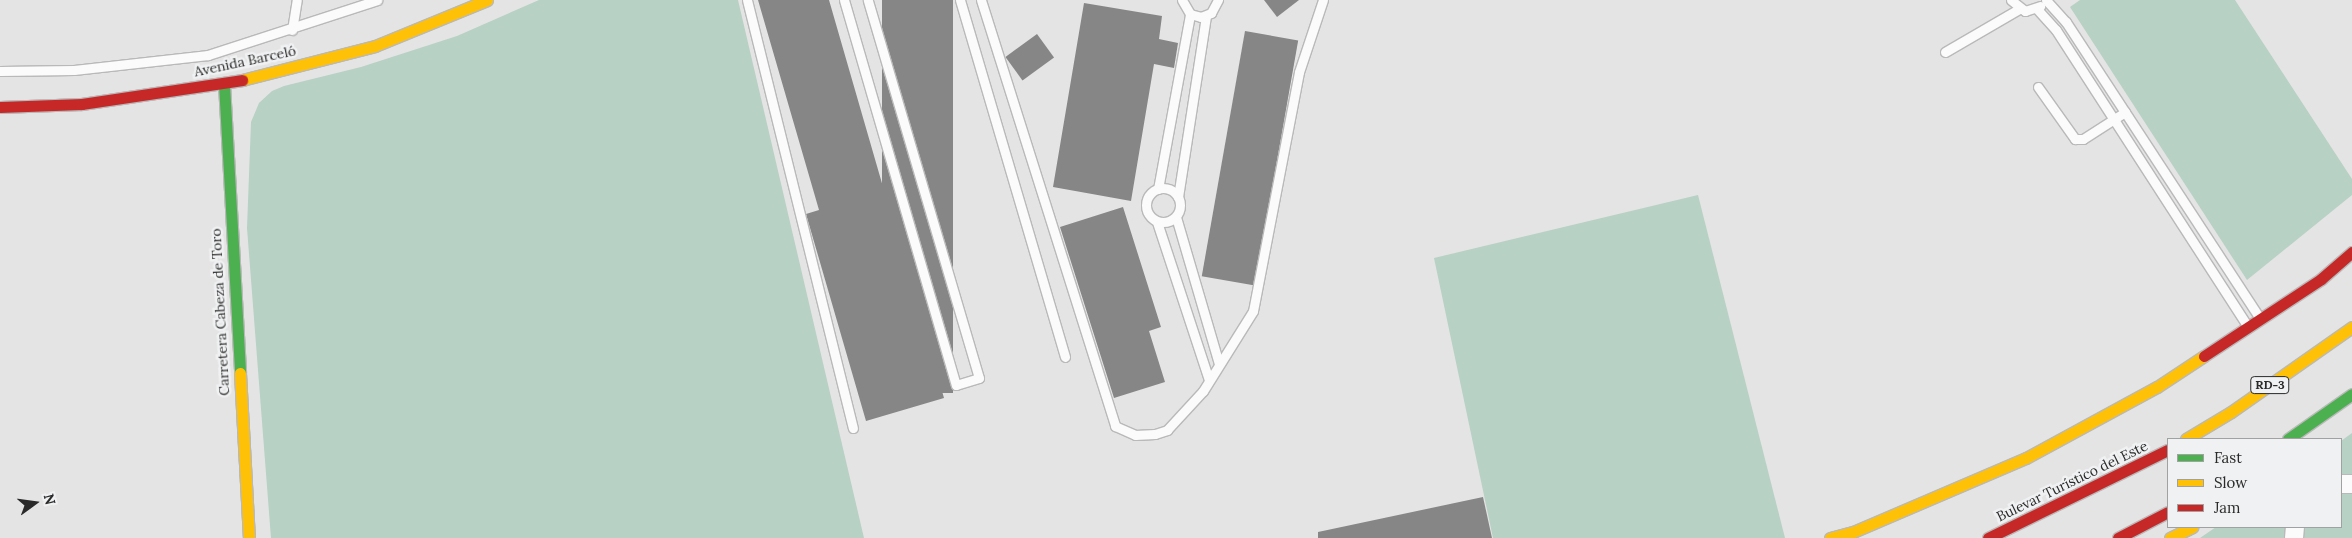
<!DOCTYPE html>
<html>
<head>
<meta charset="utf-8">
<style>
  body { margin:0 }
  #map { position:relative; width:2352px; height:538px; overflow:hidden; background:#e4e4e4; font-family:Lora,serif }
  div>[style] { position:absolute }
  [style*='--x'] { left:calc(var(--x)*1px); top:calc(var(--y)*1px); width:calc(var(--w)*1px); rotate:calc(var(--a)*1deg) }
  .green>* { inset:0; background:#b7d1c4 }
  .building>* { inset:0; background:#868686; transform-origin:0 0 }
  .roads { filter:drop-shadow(1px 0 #b9b9b9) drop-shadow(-1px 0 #b9b9b9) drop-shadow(0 1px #b9b9b9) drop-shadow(0 -1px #b9b9b9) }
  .lane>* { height:9px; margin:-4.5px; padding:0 4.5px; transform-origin:4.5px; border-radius:4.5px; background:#fbfbfb }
  .lane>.ring { margin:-4.5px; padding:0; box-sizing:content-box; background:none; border:9px solid #fbfbfb; border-radius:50% }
  .street>* { height:18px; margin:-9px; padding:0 9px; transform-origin:9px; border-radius:9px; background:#fbfbfb }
  .fast>* { height:11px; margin:-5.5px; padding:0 5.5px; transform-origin:5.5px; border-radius:5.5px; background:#4caf50 }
  .slow>* { height:11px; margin:-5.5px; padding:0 5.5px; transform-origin:5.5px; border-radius:5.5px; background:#ffc107 }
  .jam>* { height:11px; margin:-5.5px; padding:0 5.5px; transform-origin:5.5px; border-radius:5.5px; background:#c62828 }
  span { translate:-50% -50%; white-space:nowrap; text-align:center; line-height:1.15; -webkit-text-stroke:5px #f0f1f2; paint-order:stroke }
  .shield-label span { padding:1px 4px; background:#f0f1f2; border:1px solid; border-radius:4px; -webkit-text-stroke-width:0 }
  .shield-label { font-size:12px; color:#2a2a2a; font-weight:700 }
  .street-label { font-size:14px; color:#2a2a2a }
  .legend { position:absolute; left:2167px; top:438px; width:175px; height:90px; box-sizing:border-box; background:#f0f1f2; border:1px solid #a1a1a2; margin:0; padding:6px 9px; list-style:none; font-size:15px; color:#2a2a2a }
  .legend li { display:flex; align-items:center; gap:10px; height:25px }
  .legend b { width:25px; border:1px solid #a1a1a2 }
  .north { position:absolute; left:10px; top:478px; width:50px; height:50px; -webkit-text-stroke:4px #f0f1f2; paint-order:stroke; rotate:76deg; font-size:14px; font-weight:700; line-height:20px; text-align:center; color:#2a2a2a }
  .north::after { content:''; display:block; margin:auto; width:18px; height:22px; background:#2a2a2a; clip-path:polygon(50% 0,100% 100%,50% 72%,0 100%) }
</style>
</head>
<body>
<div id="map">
  <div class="green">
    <i style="clip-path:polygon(539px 0,738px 0,864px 538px,271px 538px,247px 228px,251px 122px,259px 103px,272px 91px,284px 86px,361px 67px,457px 36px)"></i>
    <i style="clip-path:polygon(2080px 0,2235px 0,2352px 179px,2352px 195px,2247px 280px,2070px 7px)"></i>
    <i style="clip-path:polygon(1698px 195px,1785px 538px,1493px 538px,1434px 258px)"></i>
    <i style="clip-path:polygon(2352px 433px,2352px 538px,2200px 538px,2216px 527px,2341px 527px,2341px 441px)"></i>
  </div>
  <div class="building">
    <i style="clip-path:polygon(758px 0,829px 0,944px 398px,866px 421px,806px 214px,819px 210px)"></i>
    <i style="left:882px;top:0;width:71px;height:393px"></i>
    <i style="clip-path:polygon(1264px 0,1299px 0,1277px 17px)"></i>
    <i style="clip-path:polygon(1084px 3px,1162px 16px,1159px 39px,1178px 43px,1174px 68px,1154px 64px,1131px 201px,1053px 187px)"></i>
    <i style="left:1245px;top:31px;width:54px;height:249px;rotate:10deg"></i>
    <i style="left:1037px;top:34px;width:29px;height:39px;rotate:54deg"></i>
    <i style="clip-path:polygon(1123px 207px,1161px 327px,1149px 331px,1165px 382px,1114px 398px,1060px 227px)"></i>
    <i style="clip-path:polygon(1483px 497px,1492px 538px,1318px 538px,1318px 532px)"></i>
  </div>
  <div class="roads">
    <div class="lane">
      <i style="--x:747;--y:0;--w:441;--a:76.1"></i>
      <i style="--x:844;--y:0;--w:401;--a:73.8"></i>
      <i style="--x:956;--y:385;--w:24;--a:-17"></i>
      <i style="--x:979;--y:378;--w:394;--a:-106.4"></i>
      <i style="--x:960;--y:0;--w:372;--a:73.6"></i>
      <i style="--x:981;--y:0;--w:447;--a:72.5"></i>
      <i style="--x:1115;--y:426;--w:22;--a:24"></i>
      <i style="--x:1135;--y:435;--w:20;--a:-3"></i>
      <i style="--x:1155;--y:434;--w:13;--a:-18"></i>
      <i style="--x:1167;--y:430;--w:53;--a:-47.3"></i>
      <i style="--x:1203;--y:391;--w:94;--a:-58"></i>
      <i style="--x:1253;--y:311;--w:243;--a:-79.1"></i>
      <i style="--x:1299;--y:72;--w:76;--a:-71.6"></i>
      <i style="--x:1182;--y:0;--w:16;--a:60"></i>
      <i style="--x:1190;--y:14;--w:11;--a:15"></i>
      <i style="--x:1201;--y:17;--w:11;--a:-22"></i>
      <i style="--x:1211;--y:13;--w:15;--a:-62"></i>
      <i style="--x:2011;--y:0;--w:18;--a:38"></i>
      <i style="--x:2025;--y:11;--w:16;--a:-18"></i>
      <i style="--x:2046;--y:0;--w:30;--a:48"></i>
      <i style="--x:2066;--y:22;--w:354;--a:56.8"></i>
      <i style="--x:2037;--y:9;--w:28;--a:48"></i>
      <i style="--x:2056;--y:30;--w:351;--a:57.1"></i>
      <i style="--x:292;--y:30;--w:30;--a:-81"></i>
      <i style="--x:1945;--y:52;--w:86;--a:-30.2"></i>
      <i style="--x:0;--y:71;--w:74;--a:-0.8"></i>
      <i style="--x:74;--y:70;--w:135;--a:-6.4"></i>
      <i style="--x:208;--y:55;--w:178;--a:-18"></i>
      <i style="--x:2038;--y:87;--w:64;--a:54.6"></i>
      <i style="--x:2075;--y:139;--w:8;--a:0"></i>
      <i style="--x:2083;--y:139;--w:50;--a:-32.7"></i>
      <i class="ring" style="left:1146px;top:188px;width:25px;height:25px"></i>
      <i style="--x:1158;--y:189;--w:178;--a:-79.6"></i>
      <i style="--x:1178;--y:197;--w:183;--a:-81.2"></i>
      <i style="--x:1176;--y:217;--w:153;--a:73.7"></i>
      <i style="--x:1157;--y:222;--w:166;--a:71.8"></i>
    </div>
    <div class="street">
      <i style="--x:2341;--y:484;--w:11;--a:0"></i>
      <i style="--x:2294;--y:538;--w:11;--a:-85"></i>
    </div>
    <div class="fast">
      <i style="--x:224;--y:84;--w:289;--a:86.8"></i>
      <i style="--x:2288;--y:439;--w:78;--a:-35.1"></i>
    </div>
    <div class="slow">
      <i style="--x:242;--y:80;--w:137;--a:-14.3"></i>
      <i style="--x:375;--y:46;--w:121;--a:-22.3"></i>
      <i style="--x:240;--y:373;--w:165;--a:86.9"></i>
      <i style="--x:2186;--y:439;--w:52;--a:-31"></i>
      <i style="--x:2231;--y:412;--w:148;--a:-35.1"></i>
      <i style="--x:1830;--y:538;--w:24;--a:-15"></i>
      <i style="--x:1853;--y:532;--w:188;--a:-23.2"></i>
      <i style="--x:2026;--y:458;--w:149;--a:-28.5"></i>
      <i style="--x:2157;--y:387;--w:56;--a:-33.4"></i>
      <i style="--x:2170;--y:538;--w:25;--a:-26"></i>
    </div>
    <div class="jam">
      <i style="--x:0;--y:107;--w:82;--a:-2.1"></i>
      <i style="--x:82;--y:104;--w:162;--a:-8.5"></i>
      <i style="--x:2204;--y:356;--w:140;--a:-33.3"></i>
      <i style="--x:2321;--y:279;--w:41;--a:-41.1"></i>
      <i style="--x:1988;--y:538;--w:200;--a:-26.1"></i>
      <i style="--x:2118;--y:538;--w:56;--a:-27.5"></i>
    </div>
  </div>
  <div class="shield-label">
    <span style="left:2270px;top:385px">RD-3</span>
  </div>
  <div class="street-label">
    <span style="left:245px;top:61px;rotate:-12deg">Avenida Barceló</span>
    <span style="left:220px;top:312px;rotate:-93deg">Carretera Cabeza de Toro</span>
    <span style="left:2072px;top:481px;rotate:-26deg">Bulevar Turístico del Este</span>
  </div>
  <ul class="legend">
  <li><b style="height:6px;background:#4caf50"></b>Fast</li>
  <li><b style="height:6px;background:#ffc107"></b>Slow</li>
  <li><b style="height:6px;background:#c62828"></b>Jam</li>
  </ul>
  <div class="north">N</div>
</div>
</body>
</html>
